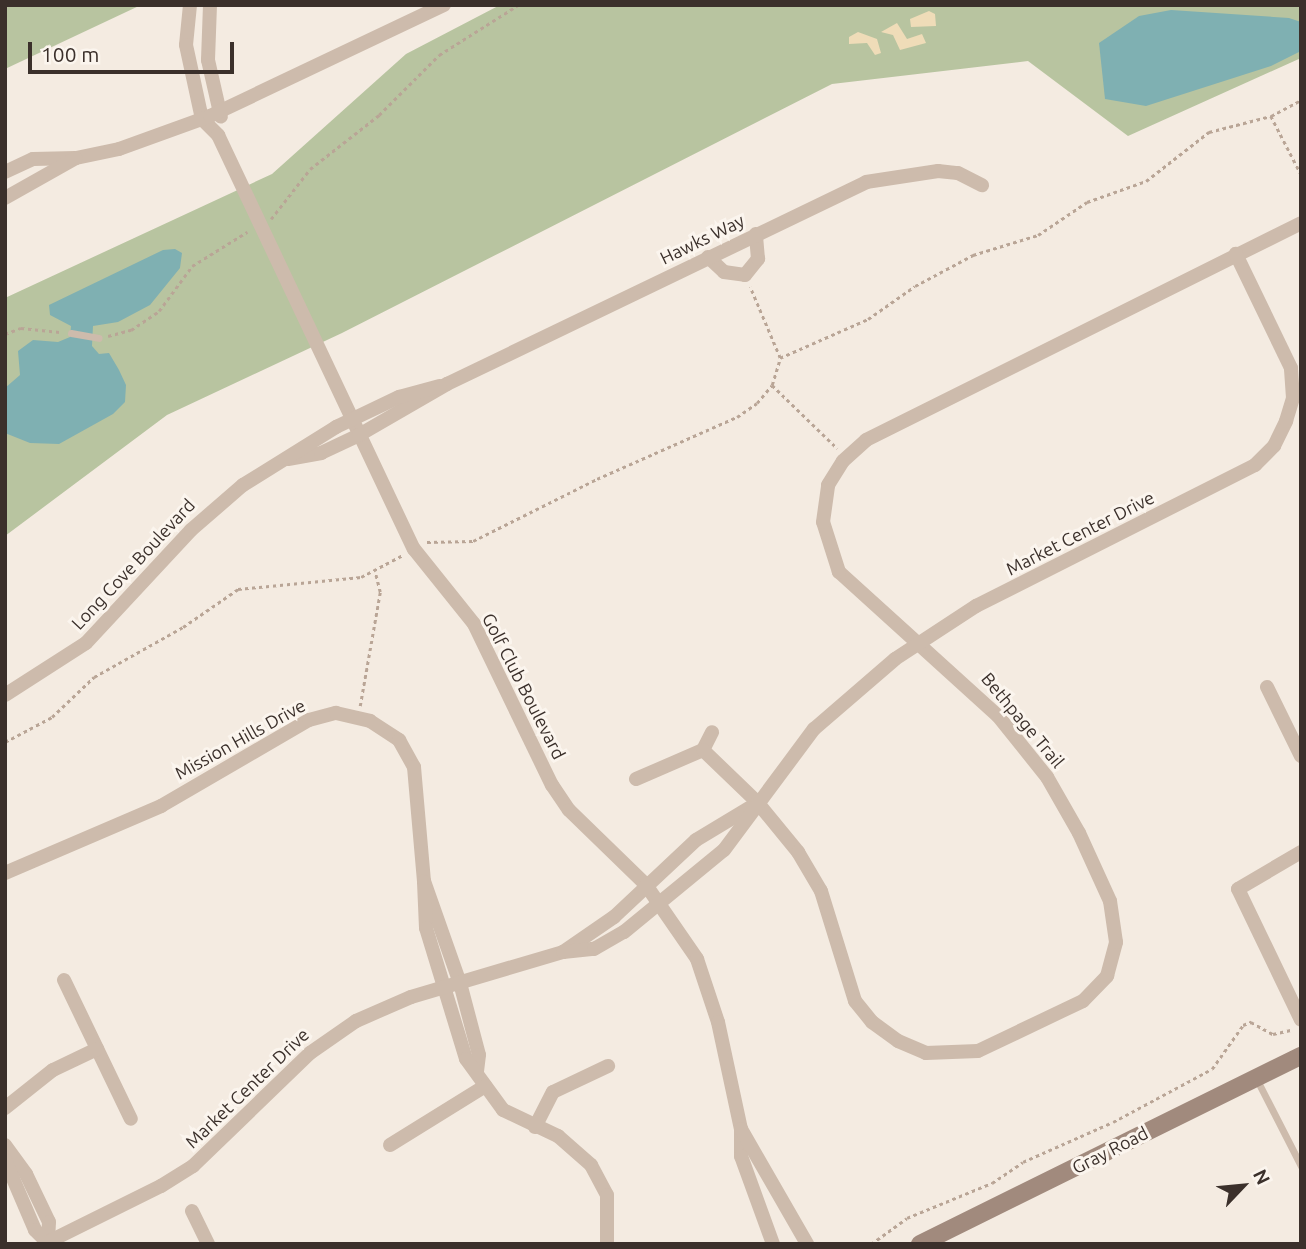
<!DOCTYPE html>
<html>
<head>
<meta charset="utf-8">
<style>
  body { margin:0 }
  #map { position:relative; width:1306px; height:1249px; overflow:hidden; background:#f4ebe1; font-family:Ubuntu,sans-serif }
  div>[style] { position:absolute }
  [style*='--x'] { left:calc(var(--x)*1px); top:calc(var(--y)*1px); width:calc(var(--w)*1px); rotate:calc(var(--a)*1deg) }
  .green>* { inset:0; background:#b8c4a0 }
  .sand>* { inset:0; background:#efdcb8 }
  .water>* { inset:0; background:#7fb0b2 }
  .path>* { height:2.5px; margin-top:-1.25px; transform-origin:0; background:repeating-linear-gradient(90deg,#b9a596 0 3.5px,transparent 0 7px) }
  .lane>* { height:7px; margin:-3.5px; padding:0 3.5px; transform-origin:3.5px; border-radius:3.5px; background:#cdbbac }
  .street>* { height:14px; margin:-7px; padding:0 7px; transform-origin:7px; border-radius:7px; background:#cdbbac }
  .secondary>* { height:18px; margin:-9px; padding:0 9px; transform-origin:9px; border-radius:9px; background:#a18a7d }
  span { translate:-50% -50%; white-space:nowrap; text-align:center; line-height:1.15; -webkit-text-stroke:6px #fbf5ee; paint-order:stroke }
  .street-label { font-size:18px; color:#3b302b }
  .frame { position:absolute; inset:0; border:7px solid #3b302b; pointer-events:none }
  .north { position:absolute; left:1208px; top:1151px; width:70px; height:70px; -webkit-text-stroke:5px #fbf5ee; paint-order:stroke; rotate:64deg; font-size:19px; font-weight:700; line-height:28px; text-align:center; color:#3b302b }
  .north::after { content:''; display:block; margin:auto; width:24px; height:32px; background:#3b302b; clip-path:polygon(50% 0,100% 100%,50% 72%,0 100%) }
  .scale { position:absolute; left:28px; top:42px; width:206px; height:32px; box-sizing:border-box; border:4px solid #3b302b; border-top:0; padding-left:9px; font-size:21px; line-height:24px; white-space:nowrap; color:#3b302b; -webkit-text-stroke:5px #fbf5ee; paint-order:stroke }
</style>
</head>
<body>
<div id="map">
  <div class="green">
    <i style="clip-path:polygon(5px 5px,141px 5px,5px 69px)"></i>
    <i style="clip-path:polygon(500px 5px,1301px 5px,1301px 58px,1128px 136px,1028px 61px,832px 84px,342px 333px,167px 415px,5px 536px,5px 298px,272px 174px,406px 54px)"></i>
  </div>
  <div class="sand">
    <i style="clip-path:polygon(929px 11px,935px 14px,936px 26px,911px 27px,910px 19px)"></i>
    <i style="clip-path:polygon(897px 23px,907px 39px,922px 34px,926px 43px,900px 50px,893px 35px,881px 32px)"></i>
    <i style="clip-path:polygon(858px 32px,877px 39px,881px 53px,875px 55px,867px 43px,849px 44px,849px 37px)"></i>
  </div>
  <div class="water">
    <i style="clip-path:polygon(1171px 10px,1289px 18px,1301px 22px,1301px 51px,1271px 66px,1146px 106px,1105px 99px,1099px 43px,1139px 16px)"></i>
    <i style="clip-path:polygon(175px 249px,182px 253px,180px 268px,150px 305px,118px 322px,93px 326px,92px 346px,99px 354px,109px 353px,119px 370px,126px 385px,125px 402px,113px 414px,59px 444px,30px 443px,5px 433px,5px 388px,20px 375px,18px 351px,33px 340px,58px 342px,70px 337px,71px 326px,50px 315px,49px 305px,163px 250px)"></i>
  </div>
  <div class="path">
    <i style="--x:1271;--y:116;--w:65;--a:62.7"></i>
    <i style="--x:271;--y:219;--w:63;--a:-52"></i>
    <i style="--x:310;--y:169;--w:88;--a:-38"></i>
    <i style="--x:379;--y:115;--w:85;--a:-45"></i>
    <i style="--x:439;--y:55;--w:93;--a:-32.3"></i>
    <i style="--x:5;--y:334;--w:17;--a:-21"></i>
    <i style="--x:21;--y:328;--w:39;--a:6"></i>
    <i style="--x:108;--y:336;--w:24;--a:-15"></i>
    <i style="--x:131;--y:330;--w:34;--a:-34"></i>
    <i style="--x:159;--y:311;--w:56;--a:-53.7"></i>
    <i style="--x:192;--y:266;--w:65;--a:-31.7"></i>
    <i style="--x:780;--y:358;--w:96;--a:-23.9"></i>
    <i style="--x:868;--y:319;--w:57;--a:-35.1"></i>
    <i style="--x:915;--y:286;--w:66;--a:-28.1"></i>
    <i style="--x:973;--y:255;--w:68;--a:-17.1"></i>
    <i style="--x:1038;--y:235;--w:59;--a:-34"></i>
    <i style="--x:1087;--y:202;--w:63;--a:-19.6"></i>
    <i style="--x:1146;--y:181;--w:80;--a:-37.9"></i>
    <i style="--x:1209;--y:132;--w:64;--a:-14.5"></i>
    <i style="--x:1271;--y:116;--w:34;--a:-28"></i>
    <i style="--x:772;--y:385;--w:91;--a:44.1"></i>
    <i style="--x:427;--y:542;--w:46;--a:-1.2"></i>
    <i style="--x:473;--y:541;--w:139;--a:-26.6"></i>
    <i style="--x:597;--y:479;--w:153;--a:-23.9"></i>
    <i style="--x:737;--y:417;--w:24;--a:-35"></i>
    <i style="--x:757;--y:403;--w:23;--a:-50"></i>
    <i style="--x:772;--y:385;--w:28;--a:-73"></i>
    <i style="--x:780;--y:358;--w:77;--a:-112.9"></i>
    <i style="--x:360;--y:706;--w:116;--a:-80"></i>
    <i style="--x:380;--y:592;--w:21;--a:-104"></i>
    <i style="--x:5;--y:742;--w:53;--a:-28"></i>
    <i style="--x:52;--y:717;--w:58;--a:-43.6"></i>
    <i style="--x:94;--y:677;--w:102;--a:-29.3"></i>
    <i style="--x:183;--y:627;--w:67;--a:-34.6"></i>
    <i style="--x:238;--y:589;--w:124;--a:-5.6"></i>
    <i style="--x:361;--y:577;--w:47;--a:-27.6"></i>
    <i style="--x:871;--y:1244;--w:44;--a:-35.8"></i>
    <i style="--x:907;--y:1218;--w:92;--a:-22.4"></i>
    <i style="--x:992;--y:1183;--w:37;--a:-34"></i>
    <i style="--x:1023;--y:1162;--w:98;--a:-24"></i>
    <i style="--x:1113;--y:1122;--w:112;--a:-28.2"></i>
    <i style="--x:1212;--y:1069;--w:54;--a:-54.8"></i>
    <i style="--x:1243;--y:1025;--w:9;--a:-21"></i>
    <i style="--x:1251;--y:1022;--w:25;--a:29"></i>
    <i style="--x:1273;--y:1034;--w:18;--a:-13"></i>
  </div>
  <div class="lane">
    <i style="--x:71;--y:333;--w:28;--a:10"></i>
    <i style="--x:1257;--y:1080;--w:97;--a:62.9"></i>
  </div>
  <div class="street">
    <i style="--x:190;--y:5;--w:40;--a:95.7"></i>
    <i style="--x:186;--y:45;--w:76;--a:77.8"></i>
    <i style="--x:202;--y:119;--w:23;--a:45"></i>
    <i style="--x:218;--y:135;--w:458;--a:64.7"></i>
    <i style="--x:414;--y:549;--w:96;--a:51.3"></i>
    <i style="--x:474;--y:624;--w:179;--a:64.2"></i>
    <i style="--x:552;--y:785;--w:30;--a:56"></i>
    <i style="--x:569;--y:810;--w:107;--a:44.2"></i>
    <i style="--x:646;--y:885;--w:90;--a:55.4"></i>
    <i style="--x:697;--y:959;--w:66;--a:71.6"></i>
    <i style="--x:718;--y:1022;--w:109;--a:77.9"></i>
    <i style="--x:741;--y:1129;--w:27;--a:90"></i>
    <i style="--x:741;--y:1156;--w:94;--a:70"></i>
    <i style="--x:210;--y:5;--w:55;--a:92.1"></i>
    <i style="--x:208;--y:60;--w:58;--a:77.2"></i>
    <i style="--x:5;--y:172;--w:31;--a:-25"></i>
    <i style="--x:33;--y:159;--w:43;--a:-1.3"></i>
    <i style="--x:76;--y:158;--w:44;--a:-11.8"></i>
    <i style="--x:119;--y:149;--w:97;--a:-19.9"></i>
    <i style="--x:210;--y:116;--w:259;--a:-25.4"></i>
    <i style="--x:5;--y:198;--w:81;--a:-29.4"></i>
    <i style="--x:708;--y:257;--w:22;--a:43"></i>
    <i style="--x:724;--y:272;--w:21;--a:8"></i>
    <i style="--x:745;--y:275;--w:21;--a:-51"></i>
    <i style="--x:758;--y:259;--w:25;--a:-95"></i>
    <i style="--x:288;--y:459;--w:34;--a:-10"></i>
    <i style="--x:321;--y:453;--w:42;--a:-25.3"></i>
    <i style="--x:359;--y:435;--w:102;--a:-30.1"></i>
    <i style="--x:447;--y:384;--w:465;--a:-25.7"></i>
    <i style="--x:866;--y:182;--w:73;--a:-8.7"></i>
    <i style="--x:938;--y:171;--w:20;--a:6"></i>
    <i style="--x:958;--y:173;--w:27;--a:27"></i>
    <i style="--x:1267;--y:687;--w:77;--a:63.8"></i>
    <i style="--x:5;--y:695;--w:96;--a:-32.7"></i>
    <i style="--x:86;--y:643;--w:154;--a:-47.1"></i>
    <i style="--x:191;--y:530;--w:69;--a:-40.9"></i>
    <i style="--x:243;--y:485;--w:110;--a:-31.9"></i>
    <i style="--x:336;--y:427;--w:70;--a:-25.5"></i>
    <i style="--x:399;--y:397;--w:42;--a:-15"></i>
    <i style="--x:703;--y:750;--w:20;--a:-63"></i>
    <i style="--x:636;--y:779;--w:73;--a:-23.4"></i>
    <i style="--x:703;--y:750;--w:75;--a:43.9"></i>
    <i style="--x:757;--y:802;--w:65;--a:50.6"></i>
    <i style="--x:798;--y:852;--w:45;--a:59.5"></i>
    <i style="--x:821;--y:891;--w:115;--a:72.8"></i>
    <i style="--x:855;--y:1001;--w:27;--a:51"></i>
    <i style="--x:872;--y:1022;--w:32;--a:36"></i>
    <i style="--x:898;--y:1041;--w:30;--a:23"></i>
    <i style="--x:926;--y:1053;--w:52;--a:-2.2"></i>
    <i style="--x:978;--y:1051;--w:116;--a:-25.5"></i>
    <i style="--x:1083;--y:1001;--w:35;--a:-46"></i>
    <i style="--x:1107;--y:976;--w:35;--a:-75"></i>
    <i style="--x:1116;--y:942;--w:41;--a:-98.3"></i>
    <i style="--x:1110;--y:901;--w:75;--a:-114.5"></i>
    <i style="--x:1079;--y:833;--w:64;--a:-119.7"></i>
    <i style="--x:1047;--y:777;--w:78;--a:-128.8"></i>
    <i style="--x:998;--y:716;--w:215;--a:-137.8"></i>
    <i style="--x:839;--y:572;--w:52;--a:-107.7"></i>
    <i style="--x:823;--y:522;--w:37;--a:-82"></i>
    <i style="--x:828;--y:485;--w:28;--a:-58"></i>
    <i style="--x:843;--y:461;--w:31;--a:-42"></i>
    <i style="--x:866;--y:440;--w:486;--a:-26.5"></i>
    <i style="--x:1301;--y:852;--w:73;--a:149.6"></i>
    <i style="--x:1238;--y:889;--w:145;--a:64.3"></i>
    <i style="--x:5;--y:873;--w:170;--a:-23.2"></i>
    <i style="--x:161;--y:806;--w:171;--a:-30.2"></i>
    <i style="--x:309;--y:720;--w:28;--a:-15"></i>
    <i style="--x:336;--y:713;--w:35;--a:13"></i>
    <i style="--x:370;--y:721;--w:35;--a:33"></i>
    <i style="--x:399;--y:740;--w:31;--a:61"></i>
    <i style="--x:414;--y:767;--w:114;--a:85"></i>
    <i style="--x:424;--y:881;--w:108;--a:70.6"></i>
    <i style="--x:460;--y:983;--w:74;--a:75.2"></i>
    <i style="--x:479;--y:1055;--w:16;--a:97"></i>
    <i style="--x:424;--y:882;--w:46;--a:87.5"></i>
    <i style="--x:426;--y:928;--w:137;--a:73"></i>
    <i style="--x:466;--y:1059;--w:63;--a:54"></i>
    <i style="--x:503;--y:1110;--w:61;--a:25.3"></i>
    <i style="--x:558;--y:1136;--w:44;--a:41.3"></i>
    <i style="--x:591;--y:1165;--w:34;--a:62"></i>
    <i style="--x:607;--y:1195;--w:49;--a:90"></i>
    <i style="--x:563;--y:952;--w:62;--a:-34.5"></i>
    <i style="--x:614;--y:917;--w:112;--a:-43.2"></i>
    <i style="--x:696;--y:840;--w:62;--a:-31.1"></i>
    <i style="--x:64;--y:980;--w:154;--a:64.3"></i>
    <i style="--x:5;--y:1108;--w:61;--a:-38.4"></i>
    <i style="--x:53;--y:1070;--w:49;--a:-25.5"></i>
    <i style="--x:535;--y:1127;--w:39;--a:-63"></i>
    <i style="--x:553;--y:1092;--w:61;--a:-25.3"></i>
    <i style="--x:741;--y:1129;--w:133;--a:60.1"></i>
    <i style="--x:5;--y:1145;--w:36;--a:54"></i>
    <i style="--x:26;--y:1174;--w:53;--a:64.4"></i>
    <i style="--x:49;--y:1222;--w:20;--a:93"></i>
    <i style="--x:390;--y:1145;--w:112;--a:-31.8"></i>
    <i style="--x:5;--y:1160;--w:76;--a:66.8"></i>
    <i style="--x:35;--y:1230;--w:20;--a:45"></i>
    <i style="--x:192;--y:1211;--w:37;--a:64"></i>
    <i style="--x:44;--y:1244;--w:131;--a:-26.4"></i>
    <i style="--x:161;--y:1186;--w:38;--a:-32"></i>
    <i style="--x:193;--y:1166;--w:163;--a:-44"></i>
    <i style="--x:310;--y:1053;--w:56;--a:-34.8"></i>
    <i style="--x:356;--y:1021;--w:60;--a:-23.6"></i>
    <i style="--x:411;--y:997;--w:159;--a:-16.5"></i>
    <i style="--x:563;--y:952;--w:31;--a:-6"></i>
    <i style="--x:594;--y:949;--w:34;--a:-30"></i>
    <i style="--x:624;--y:932;--w:129;--a:-39.4"></i>
    <i style="--x:724;--y:850;--w:151;--a:-53.4"></i>
    <i style="--x:814;--y:729;--w:107;--a:-40.8"></i>
    <i style="--x:895;--y:659;--w:97;--a:-33.2"></i>
    <i style="--x:976;--y:606;--w:313;--a:-26.8"></i>
    <i style="--x:1255;--y:465;--w:27;--a:-45"></i>
    <i style="--x:1274;--y:446;--w:28;--a:-64"></i>
    <i style="--x:1286;--y:421;--w:24;--a:-73"></i>
    <i style="--x:1293;--y:398;--w:30;--a:-94"></i>
    <i style="--x:1291;--y:368;--w:127;--a:-115.8"></i>
  </div>
  <div class="secondary">
    <i style="--x:920;--y:1244;--w:425;--a:-26.3"></i>
  </div>
  <div class="street-label">
    <span style="left:702px;top:239px;rotate:-26deg">Hawks Way</span>
    <span style="left:1080px;top:533px;rotate:-27deg">Market Center Drive</span>
    <span style="left:133px;top:564px;rotate:-47deg">Long Cove Boulevard</span>
    <span style="left:524px;top:686px;rotate:63deg">Golf Club Boulevard</span>
    <span style="left:1023px;top:720px;rotate:50deg">Bethpage Trail</span>
    <span style="left:240px;top:739px;rotate:-29deg">Mission Hills Drive</span>
    <span style="left:247px;top:1088px;rotate:-44deg">Market Center Drive</span>
    <span style="left:1110px;top:1150px;rotate:-27deg">Gray Road</span>
  </div>
  <div class="frame"></div>
  <div class="north">N</div>
  <div class="scale">100 m</div>
</div>
</body>
</html>
